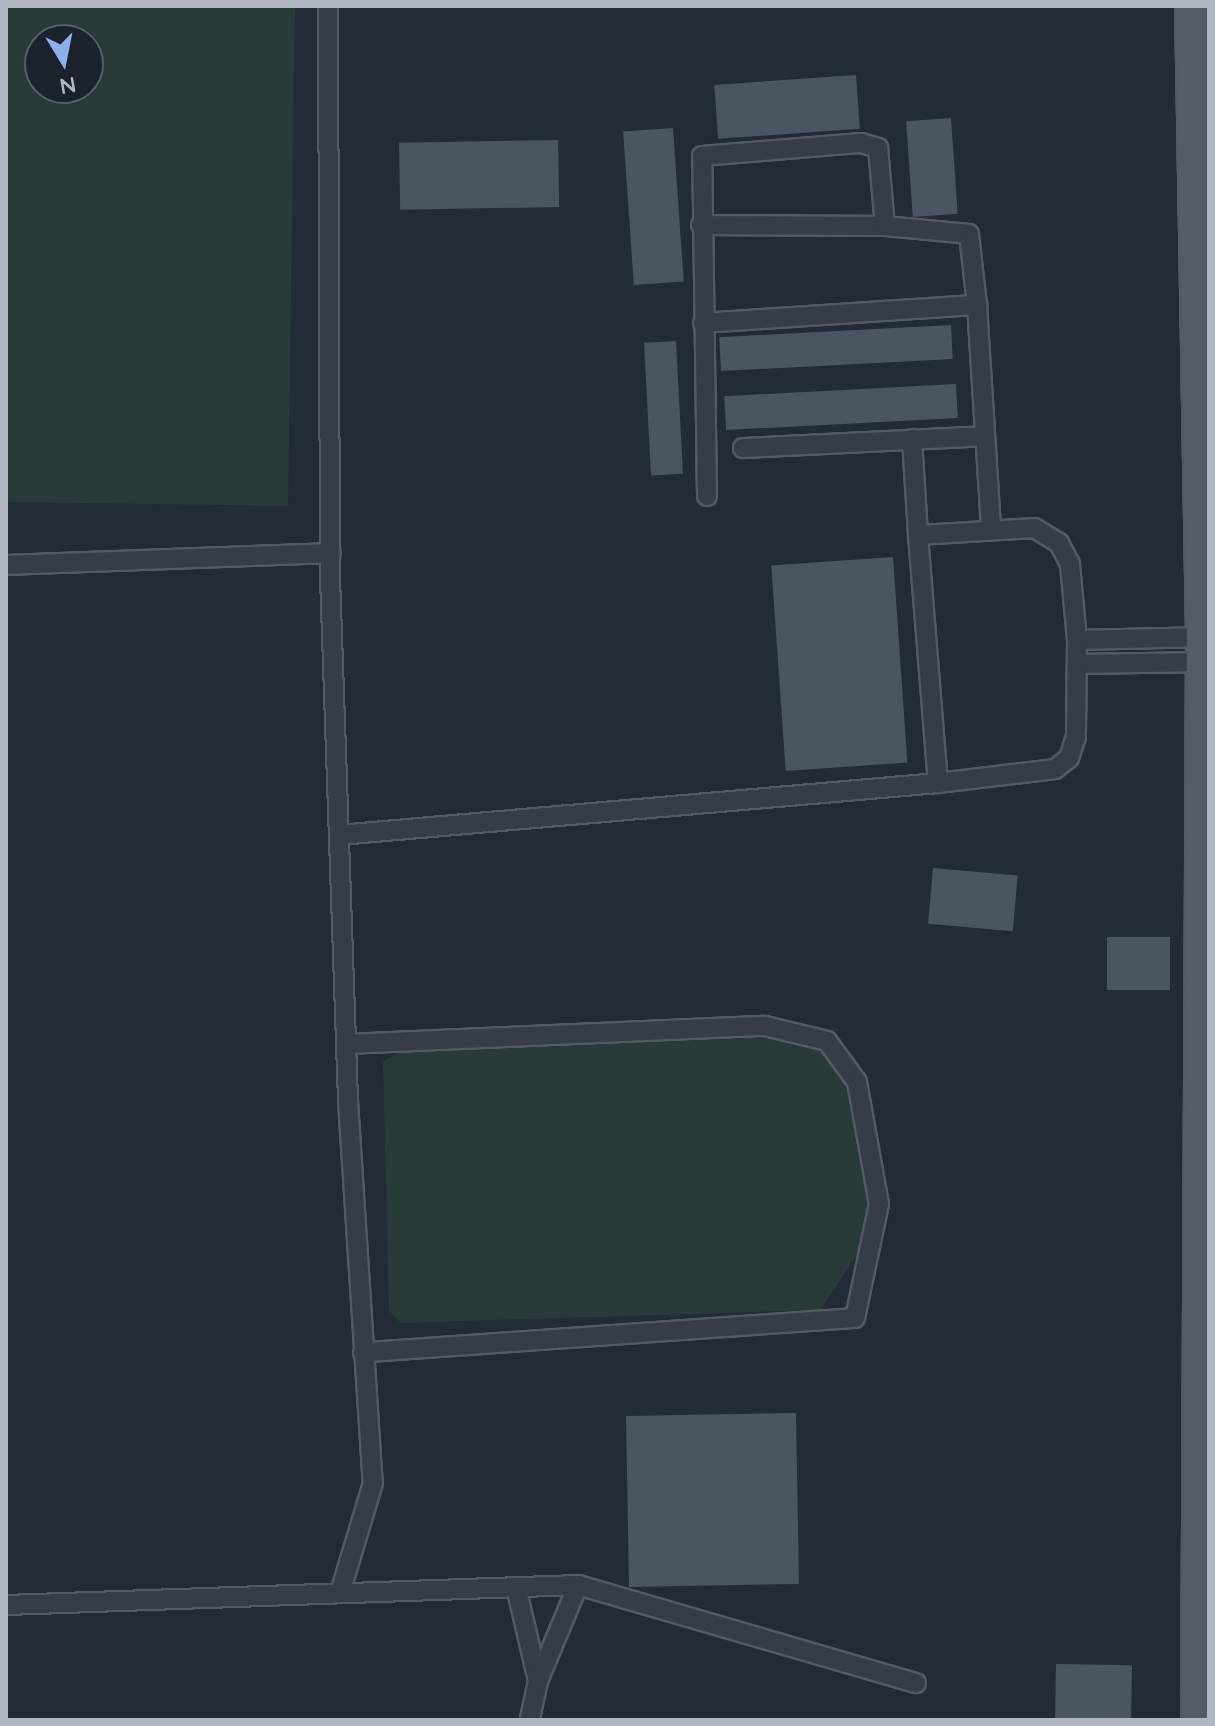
<!DOCTYPE html>
<html>
<head>
<meta charset="utf-8">
<style>
  body { margin:0 }
  #map { position:relative; width:1215px; height:1726px; overflow:hidden; background:#232b36; font-family:Quicksand,sans-serif }
  div>[style] { position:absolute }
  [style*='--x'] { left:calc(var(--x)*1px); top:calc(var(--y)*1px); width:calc(var(--w)*1px); rotate:calc(var(--a)*1deg) }
  .green>* { inset:0; background:#293a3b }
  .building>* { inset:0; background:#4b5561; transform-origin:0 0 }
  .roads { filter:drop-shadow(2px 0 #545a64) drop-shadow(-2px 0 #545a64) drop-shadow(0 2px #545a64) drop-shadow(0 -2px #545a64) }
  .lane>* { height:18px; margin:-9px; padding:0 9px; transform-origin:9px; border-radius:9px; background:#363d46 }
  .primary>* { height:44px; margin:-22px; padding:0 22px; transform-origin:22px; border-radius:22px; background:#545c66 }
  span { translate:-50% -50%; white-space:nowrap; text-align:center; line-height:1.15; -webkit-text-stroke:7px #1c222b; paint-order:stroke }
  .frame { position:absolute; inset:0; border:8px solid #b1b7c3; pointer-events:none }
  .north { position:absolute; left:24px; top:24px; width:80px; height:80px; box-sizing:border-box; background:#1c222b; border:2px solid #585e68; border-radius:50%; rotate:170deg; font-size:22px; font-weight:700; line-height:32px; text-align:center; color:#b1b7c3 }
  .north::after { content:''; display:block; margin:auto; width:28px; height:36px; background:#8db0eb; clip-path:polygon(50% 0,100% 100%,50% 72%,0 100%) }
</style>
</head>
<body>
<div id="map">
  <div class="green">
    <i style="clip-path:polygon(evenodd,6px 6px,295px 6px,288px 506px,6px 502px,6px 6px,40px 40px,88px 40px,88px 88px,40px 88px,40px 40px)"></i>
    <i style="clip-path:polygon(805px 1033px,857px 1098px,870px 1203px,866px 1241px,820px 1310px,401px 1323px,389px 1311px,383px 1062px,404px 1049px)"></i>
  </div>
  <div class="building">
    <i style="left:856px;top:75px;width:54px;height:142px;rotate:86deg"></i>
    <i style="left:951px;top:118px;width:96px;height:45px;rotate:86deg"></i>
    <i style="left:673px;top:128px;width:154px;height:50px;rotate:86deg"></i>
    <i style="left:558px;top:140px;width:67px;height:159px;rotate:89deg"></i>
    <i style="left:951px;top:325px;width:34px;height:232px;rotate:87deg"></i>
    <i style="left:676px;top:341px;width:133px;height:32px;rotate:87deg"></i>
    <i style="left:956px;top:384px;width:34px;height:232px;rotate:87deg"></i>
    <i style="left:893px;top:557px;width:206px;height:122px;rotate:86deg"></i>
    <i style="left:933px;top:868px;width:85px;height:56px;rotate:5deg"></i>
    <i style="left:1107px;top:937px;width:63px;height:53px"></i>
    <i style="left:796px;top:1413px;width:171px;height:170px;rotate:89deg"></i>
    <i style="left:1056px;top:1664px;width:76px;height:56px;rotate:1deg"></i>
  </div>
  <div class="roads">
    <div class="lane">
      <i style="--x:328;--y:6;--w:571;--a:89.8"></i>
      <i style="--x:330;--y:577;--w:524;--a:88.03"></i>
      <i style="--x:348;--y:1101;--w:383;--a:86.3"></i>
      <i style="--x:373;--y:1483;--w:115;--a:106.7"></i>
      <i style="--x:701;--y:225;--w:184;--a:0.3"></i>
      <i style="--x:703;--y:323;--w:275;--a:-3.8"></i>
      <i style="--x:977;--y:305;--w:221;--a:86.4"></i>
      <i style="--x:912;--y:439;--w:96;--a:86.4"></i>
      <i style="--x:743;--y:448;--w:242;--a:-2.8"></i>
      <i style="--x:707;--y:496;--w:340;--a:-90.8"></i>
      <i style="--x:702;--y:156;--w:160;--a:-4.7"></i>
      <i style="--x:861;--y:143;--w:18;--a:16"></i>
      <i style="--x:878;--y:148;--w:78;--a:84.9"></i>
      <i style="--x:885;--y:226;--w:84;--a:5.4"></i>
      <i style="--x:969;--y:234;--w:71;--a:83.6"></i>
      <i style="--x:6;--y:565;--w:325;--a:-2.1"></i>
      <i style="--x:1077;--y:640;--w:132;--a:-1.3"></i>
      <i style="--x:1077;--y:664;--w:131;--a:-0.9"></i>
      <i style="--x:339;--y:835;--w:601;--a:-4.96"></i>
      <i style="--x:938;--y:783;--w:118;--a:-6.8"></i>
      <i style="--x:1055;--y:769;--w:18;--a:-38"></i>
      <i style="--x:1069;--y:758;--w:23;--a:-72"></i>
      <i style="--x:1076;--y:736;--w:96;--a:-89.4"></i>
      <i style="--x:1077;--y:640;--w:76;--a:-95.3"></i>
      <i style="--x:1070;--y:564;--w:24;--a:-118"></i>
      <i style="--x:1059;--y:543;--w:29;--a:-149"></i>
      <i style="--x:1034;--y:528;--w:116;--a:176.5"></i>
      <i style="--x:918;--y:535;--w:249;--a:85.4"></i>
      <i style="--x:346;--y:1044;--w:419;--a:-2.5"></i>
      <i style="--x:765;--y:1026;--w:64;--a:13.6"></i>
      <i style="--x:827;--y:1041;--w:51;--a:53.8"></i>
      <i style="--x:857;--y:1082;--w:124;--a:79.8"></i>
      <i style="--x:879;--y:1204;--w:116;--a:101.9"></i>
      <i style="--x:855;--y:1318;--w:493;--a:176"></i>
      <i style="--x:516;--y:1587;--w:97;--a:76.8"></i>
      <i style="--x:538;--y:1681;--w:40;--a:102"></i>
      <i style="--x:6;--y:1605;--w:572;--a:-2"></i>
      <i style="--x:578;--y:1585;--w:352;--a:16.2"></i>
      <i style="--x:538;--y:1681;--w:104;--a:-67.4"></i>
    </div>
    <div class="primary">
      <i style="--x:1198;--y:6;--w:631;--a:89"></i>
      <i style="--x:1209;--y:637;--w:1083;--a:90.26"></i>
    </div>
  </div>
  <div class="frame"></div>
  <div class="north">N</div>
</div>
</body>
</html>
